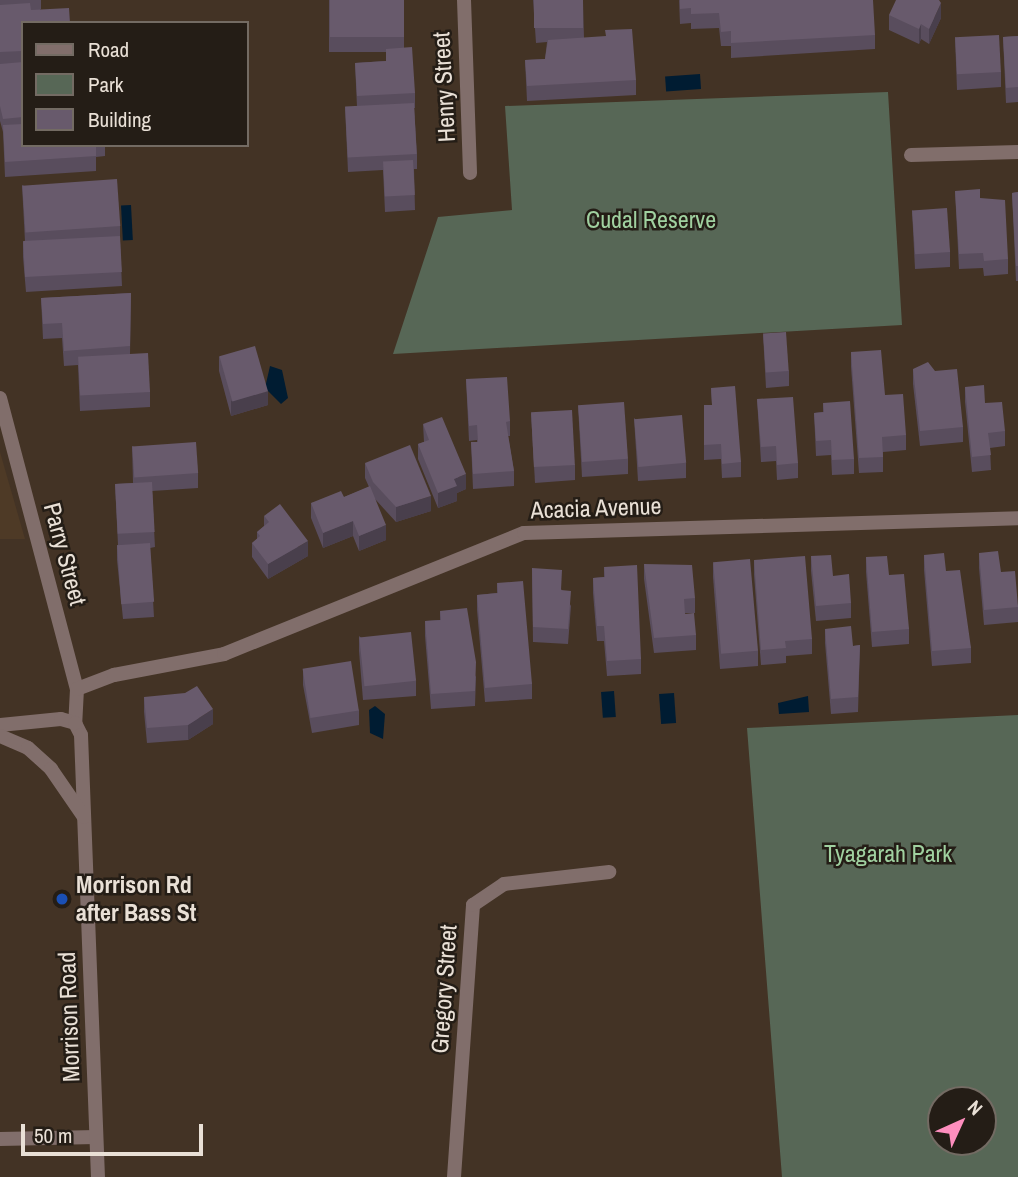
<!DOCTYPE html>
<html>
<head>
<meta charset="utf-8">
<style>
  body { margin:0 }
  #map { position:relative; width:1018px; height:1177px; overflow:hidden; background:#433325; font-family:"Archivo Narrow",sans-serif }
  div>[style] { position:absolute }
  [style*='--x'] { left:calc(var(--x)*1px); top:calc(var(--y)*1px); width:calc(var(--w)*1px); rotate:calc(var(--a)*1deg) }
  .built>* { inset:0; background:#4e3a26 }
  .green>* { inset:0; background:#576756 }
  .water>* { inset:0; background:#001c32; transform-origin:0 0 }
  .minor>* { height:14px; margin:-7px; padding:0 7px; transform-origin:7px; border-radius:7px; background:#816e6b }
  .tertiary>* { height:14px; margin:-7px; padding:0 7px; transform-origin:7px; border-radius:7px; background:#816e6b }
  .wall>* { inset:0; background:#594d5d; transform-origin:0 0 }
  .shaded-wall>* { inset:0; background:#493f4c }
  .building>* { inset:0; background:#685a6c; transform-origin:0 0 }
  .dots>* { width:19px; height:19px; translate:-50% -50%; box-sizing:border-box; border:4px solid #241d16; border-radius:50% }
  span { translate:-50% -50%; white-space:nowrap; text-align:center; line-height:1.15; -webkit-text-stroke:5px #241d16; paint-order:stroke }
  .street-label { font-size:24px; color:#e9e0d6 }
  .park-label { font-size:24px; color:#a0d1a0 }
  .poi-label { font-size:24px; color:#e9e0d6; font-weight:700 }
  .left { translate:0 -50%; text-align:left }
  .legend { position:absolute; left:21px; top:21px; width:228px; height:126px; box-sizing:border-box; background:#241d16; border:2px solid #736b63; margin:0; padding:9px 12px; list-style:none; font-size:21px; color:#e9e0d6 }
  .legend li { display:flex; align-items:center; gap:14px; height:35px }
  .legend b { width:35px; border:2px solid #736b63 }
  .north { position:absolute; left:927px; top:1086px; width:70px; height:70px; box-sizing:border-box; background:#241d16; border:2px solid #736b63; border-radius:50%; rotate:45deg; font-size:19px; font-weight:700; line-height:28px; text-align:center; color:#e9e0d6 }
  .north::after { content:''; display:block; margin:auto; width:24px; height:32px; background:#fe8ebe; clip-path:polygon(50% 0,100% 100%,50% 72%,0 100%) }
  .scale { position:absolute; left:21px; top:1124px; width:182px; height:32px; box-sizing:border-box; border:4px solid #e9e0d6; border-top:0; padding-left:9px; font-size:21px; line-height:24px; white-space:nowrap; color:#e9e0d6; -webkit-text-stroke:5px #241d16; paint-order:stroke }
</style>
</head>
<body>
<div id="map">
  <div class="built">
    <i style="clip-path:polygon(0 452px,25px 539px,0 539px)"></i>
  </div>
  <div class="green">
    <i style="clip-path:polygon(888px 92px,902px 325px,393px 354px,438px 217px,512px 210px,505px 106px)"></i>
    <i style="clip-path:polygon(evenodd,1018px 715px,1018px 1177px,782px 1177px,747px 728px,1018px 715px,983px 1100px,983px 1142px,941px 1142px,941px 1100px,983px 1100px)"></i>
  </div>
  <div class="water">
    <i style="left:700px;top:74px;width:15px;height:35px;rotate:86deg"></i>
    <i style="left:131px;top:205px;width:35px;height:10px;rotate:87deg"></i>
    <i style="clip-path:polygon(270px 366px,282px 370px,288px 398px,281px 404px,265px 388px)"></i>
    <i style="left:614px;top:691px;width:26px;height:13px;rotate:86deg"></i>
    <i style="left:674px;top:693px;width:30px;height:15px;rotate:86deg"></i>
    <i style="clip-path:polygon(808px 696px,809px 712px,779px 714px,778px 703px)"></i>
    <i style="clip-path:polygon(375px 706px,385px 714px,383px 739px,370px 733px,369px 710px)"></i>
  </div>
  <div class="minor">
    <i style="--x:464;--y:0;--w:173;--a:88"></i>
    <i style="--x:911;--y:155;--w:107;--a:-1.6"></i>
    <i style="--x:0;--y:398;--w:301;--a:75.2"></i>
    <i style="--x:77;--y:689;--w:34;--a:93"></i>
    <i style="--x:77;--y:689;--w:40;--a:-21"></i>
    <i style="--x:114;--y:675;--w:112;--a:-10.8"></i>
    <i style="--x:224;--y:654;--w:323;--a:-22"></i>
    <i style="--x:524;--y:533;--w:494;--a:-1.7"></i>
    <i style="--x:0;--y:1139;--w:96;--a:-1.2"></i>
    <i style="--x:454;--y:1177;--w:273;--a:-86"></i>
    <i style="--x:473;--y:905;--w:37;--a:-34"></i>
    <i style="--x:504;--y:884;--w:106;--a:-6.5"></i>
  </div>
  <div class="tertiary">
    <i style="--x:0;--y:725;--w:61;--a:-5.6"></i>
    <i style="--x:61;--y:719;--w:15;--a:16"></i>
    <i style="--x:75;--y:723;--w:13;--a:63"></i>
    <i style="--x:81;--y:735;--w:442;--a:87.8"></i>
    <i style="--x:0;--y:736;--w:30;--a:23"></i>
    <i style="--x:28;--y:748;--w:31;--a:42"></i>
    <i style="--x:51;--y:769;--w:58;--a:55.5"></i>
  </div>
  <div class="wall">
    <i style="clip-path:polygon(0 0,41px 0,41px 9px,23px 23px,23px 145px,105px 145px,105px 156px,96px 157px,96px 171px,5px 177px,3px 132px,0 121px)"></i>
    <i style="left:329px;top:0;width:75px;height:52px"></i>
    <i style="clip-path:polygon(533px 0,583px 0,584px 38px,636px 80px,636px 95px,527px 101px,525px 60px,545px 59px,547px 42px,536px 43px)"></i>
    <i style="clip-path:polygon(679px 0,875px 35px,875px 49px,731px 58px,731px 46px,721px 46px,719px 28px,691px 29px,691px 23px,680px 24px)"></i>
    <i style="clip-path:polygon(889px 15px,941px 18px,929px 44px,921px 39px,919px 44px,889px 30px)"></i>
    <i style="clip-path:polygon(1018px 36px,1018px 102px,1006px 103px,1003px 37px)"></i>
    <i style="clip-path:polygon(955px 37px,1001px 72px,1001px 87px,957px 90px)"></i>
    <i style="clip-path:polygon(386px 49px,415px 93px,415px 108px,414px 108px,417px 154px,417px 169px,414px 169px,415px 210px,385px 212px,383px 170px,348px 172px,345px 107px,357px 107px,355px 63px,386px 61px)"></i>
    <i style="clip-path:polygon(22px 185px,120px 226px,120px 241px,122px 286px,26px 292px,23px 257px,23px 242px,25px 242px)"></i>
    <i style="clip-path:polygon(955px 191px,980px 198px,1008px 259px,1008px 274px,984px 276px,983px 268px,959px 269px)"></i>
    <i style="clip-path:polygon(1018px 192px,1018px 281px,1016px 281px,1012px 193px)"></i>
    <i style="clip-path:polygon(912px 210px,950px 252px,950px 267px,915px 269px)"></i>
    <i style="clip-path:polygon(131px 293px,130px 355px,150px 392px,150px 407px,80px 411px,78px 365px,64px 366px,62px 338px,43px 339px,41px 298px)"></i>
    <i style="clip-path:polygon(763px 334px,789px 371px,789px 386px,766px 388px)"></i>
    <i style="clip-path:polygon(851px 352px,885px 395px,906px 435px,906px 450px,883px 452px,883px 472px,859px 473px,851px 367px)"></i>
    <i style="clip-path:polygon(219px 356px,268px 405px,231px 416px,219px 371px)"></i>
    <i style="clip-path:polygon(913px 369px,963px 427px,963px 442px,920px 446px,913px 384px)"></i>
    <i style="clip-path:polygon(466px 379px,510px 421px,510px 436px,508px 436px,514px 471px,514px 486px,473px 489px,471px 442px,477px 442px,477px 440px,469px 441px)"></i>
    <i style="clip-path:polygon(965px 387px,985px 403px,1005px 431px,1005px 446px,990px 448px,991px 470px,972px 472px,965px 402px)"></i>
    <i style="clip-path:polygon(711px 388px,741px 462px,741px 477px,722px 478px,721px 459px,704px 460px,704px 405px,712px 405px)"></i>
    <i style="clip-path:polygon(757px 399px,798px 463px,798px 478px,777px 480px,776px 461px,761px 462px)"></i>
    <i style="clip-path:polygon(823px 403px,854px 459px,854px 474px,832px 475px,831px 455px,816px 456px,814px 413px,823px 412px)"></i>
    <i style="clip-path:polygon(578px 405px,628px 459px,628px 474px,582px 477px)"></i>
    <i style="clip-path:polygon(531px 413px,575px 465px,575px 480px,535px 483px)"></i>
    <i style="clip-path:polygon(634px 418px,686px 463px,686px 478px,638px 481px)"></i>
    <i style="clip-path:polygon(423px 424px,466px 489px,457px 493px,457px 501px,438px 508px,418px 459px,418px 444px,424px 442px)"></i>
    <i style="clip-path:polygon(132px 446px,198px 473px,198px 488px,152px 491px,155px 547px,150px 548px,154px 617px,123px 619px,117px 560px,117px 545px,118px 545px,115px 484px,133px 483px)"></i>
    <i style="clip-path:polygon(365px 463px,431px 511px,396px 522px,375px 499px,386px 540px,359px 551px,353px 536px,323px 548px,311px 518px,311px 503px,344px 497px,369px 487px,365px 478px)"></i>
    <i style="clip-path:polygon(264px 516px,308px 556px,268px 579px,252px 557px,252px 543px,257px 539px,257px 532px,264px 526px)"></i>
    <i style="clip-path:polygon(979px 553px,1001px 572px,1018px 606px,1018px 622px,984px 625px,979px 568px)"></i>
    <i style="clip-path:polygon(924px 555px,946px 571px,971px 648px,971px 663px,932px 666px,924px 570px)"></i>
    <i style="clip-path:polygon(811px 556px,833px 576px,851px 603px,851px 618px,816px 621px,811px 571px)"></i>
    <i style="clip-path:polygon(866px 557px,889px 575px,909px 629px,909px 644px,872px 647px,866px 572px)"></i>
    <i style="clip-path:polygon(754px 560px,812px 639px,812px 654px,786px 656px,786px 663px,761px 665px,754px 575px)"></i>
    <i style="clip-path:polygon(713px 562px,758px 651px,758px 666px,720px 669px,713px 577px)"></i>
    <i style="clip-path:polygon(644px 564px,695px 598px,695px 613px,685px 613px,696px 635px,696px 650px,654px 653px,644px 579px)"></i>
    <i style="clip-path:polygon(604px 567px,641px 659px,641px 674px,607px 676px,604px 641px,597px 641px,593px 593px,593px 578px,604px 577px)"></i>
    <i style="clip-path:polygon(532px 568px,562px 590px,571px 606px,568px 644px,533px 642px)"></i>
    <i style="clip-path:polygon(497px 583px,532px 684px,532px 699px,485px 702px,477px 610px,477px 595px,497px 593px)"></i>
    <i style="clip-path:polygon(440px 611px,476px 677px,475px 706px,431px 709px,425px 636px,425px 621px,440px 620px)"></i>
    <i style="clip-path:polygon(825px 629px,853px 646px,860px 645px,858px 712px,831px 714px,825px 643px)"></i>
    <i style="clip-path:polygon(359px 636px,416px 681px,416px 696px,363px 700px,359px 651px)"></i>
    <i style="clip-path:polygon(303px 670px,359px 710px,359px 725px,312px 733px,303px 685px)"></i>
    <i style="clip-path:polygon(144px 697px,213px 724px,188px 740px,147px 743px,144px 712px)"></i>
  </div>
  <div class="shaded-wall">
    <i style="clip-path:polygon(941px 3px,941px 18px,929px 44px,929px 29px)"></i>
    <i style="clip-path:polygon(921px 24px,921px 39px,919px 44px,919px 29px)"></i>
    <i style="clip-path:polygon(268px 391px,268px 405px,231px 416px,231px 401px)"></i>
    <i style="clip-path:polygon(466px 474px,466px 489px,457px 493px,457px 501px,438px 508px,438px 493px,454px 479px)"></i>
    <i style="clip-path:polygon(431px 496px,431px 511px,396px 522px,396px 507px)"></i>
    <i style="clip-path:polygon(353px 521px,353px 536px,323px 548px,323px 533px)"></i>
    <i style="clip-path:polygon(386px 525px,386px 540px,359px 551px,359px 536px)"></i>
    <i style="clip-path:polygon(308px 541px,308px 556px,268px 579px,268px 564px)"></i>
    <i style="clip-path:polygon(213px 709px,213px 724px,188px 740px,188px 725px)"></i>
  </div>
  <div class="building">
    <i style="left:330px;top:0;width:74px;height:37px"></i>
    <i style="left:534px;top:0;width:49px;height:28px"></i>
    <i style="clip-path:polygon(680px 0,873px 0,875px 35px,731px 43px,731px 31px,721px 32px,719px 13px,691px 14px,691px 8px,680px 9px)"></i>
    <i style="clip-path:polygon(896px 0,939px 0,941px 3px,929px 29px,921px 24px,919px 29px,889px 15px)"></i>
    <i style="clip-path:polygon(30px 3px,31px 10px,69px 8px,70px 23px,23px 23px,23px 51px,0 52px,0 5px)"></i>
    <i style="clip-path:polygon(632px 29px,636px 80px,527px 86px,525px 60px,545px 59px,548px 40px,606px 36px,605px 30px)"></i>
    <i style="left:999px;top:35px;width:37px;height:44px;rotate:87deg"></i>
    <i style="clip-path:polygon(1018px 36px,1018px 87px,1006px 88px,1003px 37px)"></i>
    <i style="clip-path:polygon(412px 47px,415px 93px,357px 96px,355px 63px,386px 61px,386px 49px)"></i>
    <i style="clip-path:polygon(23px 62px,23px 117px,3px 119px,0 106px,0 64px)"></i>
    <i style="left:414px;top:103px;width:51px;height:69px;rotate:87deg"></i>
    <i style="clip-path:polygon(23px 124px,23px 145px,96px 145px,96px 156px,5px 162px,3px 125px)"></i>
    <i style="left:413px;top:160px;width:35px;height:30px;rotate:87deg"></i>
    <i style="left:117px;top:179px;width:47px;height:95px;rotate:86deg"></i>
    <i style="clip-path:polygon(980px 189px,980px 198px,1005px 200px,1008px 259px,984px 261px,983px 253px,959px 254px,955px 191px)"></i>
    <i style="clip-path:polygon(1018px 192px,1018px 266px,1016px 266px,1012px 193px)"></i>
    <i style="left:947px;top:208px;width:44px;height:35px;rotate:86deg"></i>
    <i style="left:120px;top:236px;width:36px;height:97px;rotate:87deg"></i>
    <i style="clip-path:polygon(131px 293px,130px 346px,64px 351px,62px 323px,43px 324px,41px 298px)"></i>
    <i style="left:786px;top:332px;width:39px;height:23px;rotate:86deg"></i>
    <i style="left:255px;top:346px;width:47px;height:37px;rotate:74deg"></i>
    <i style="clip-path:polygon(881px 350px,885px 395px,903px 394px,906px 435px,882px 437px,883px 457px,859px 458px,851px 352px)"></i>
    <i style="left:148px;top:353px;width:39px;height:70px;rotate:87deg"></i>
    <i style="clip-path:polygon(928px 362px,935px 371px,957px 369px,963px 427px,920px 431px,913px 369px)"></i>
    <i style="clip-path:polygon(507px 377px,510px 421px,506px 422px,514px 471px,473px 474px,471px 442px,478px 442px,477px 425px,469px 426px,466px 379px)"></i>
    <i style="clip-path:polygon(984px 385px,985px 403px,1002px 402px,1005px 431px,988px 433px,991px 455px,972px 457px,965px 387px)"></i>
    <i style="clip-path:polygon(735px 386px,741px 462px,722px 464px,721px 444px,704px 445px,704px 405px,712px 405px,711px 388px)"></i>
    <i style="clip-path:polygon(793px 397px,798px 463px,777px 465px,776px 446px,761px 447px,757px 399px)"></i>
    <i style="clip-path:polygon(850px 401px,854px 459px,832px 460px,831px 440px,816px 441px,814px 413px,824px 412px,823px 403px)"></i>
    <i style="left:624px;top:402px;width:57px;height:46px;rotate:86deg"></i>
    <i style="left:572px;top:410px;width:55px;height:41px;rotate:87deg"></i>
    <i style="left:682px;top:415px;width:48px;height:48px;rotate:85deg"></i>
    <i style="clip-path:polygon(442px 417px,466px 474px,454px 479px,457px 486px,438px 493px,418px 444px,429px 440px,423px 424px)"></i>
    <i style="left:196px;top:442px;width:31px;height:64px;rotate:86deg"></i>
    <i style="clip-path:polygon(410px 445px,431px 496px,396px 507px,373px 482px,365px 463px)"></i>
    <i style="left:152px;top:482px;width:50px;height:37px;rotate:87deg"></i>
    <i style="clip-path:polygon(370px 486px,386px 525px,359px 536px,353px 521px,323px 533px,311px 503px,341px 491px,344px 497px)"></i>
    <i style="clip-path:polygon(280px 504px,308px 541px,268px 564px,252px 543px,260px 536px,257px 532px,269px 522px,264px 516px)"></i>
    <i style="left:150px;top:543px;width:59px;height:33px;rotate:86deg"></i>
    <i style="clip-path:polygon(998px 551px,1001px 572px,1015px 571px,1018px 607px,984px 610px,979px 553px)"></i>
    <i style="clip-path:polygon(944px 553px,946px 571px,960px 570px,971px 648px,932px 651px,924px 555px)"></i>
    <i style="clip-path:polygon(831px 555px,833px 576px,849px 574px,851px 603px,816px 606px,811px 556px)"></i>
    <i style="clip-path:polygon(805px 556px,812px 639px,785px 641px,786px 648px,761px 650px,754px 560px)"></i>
    <i style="clip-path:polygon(887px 556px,889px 575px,904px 574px,909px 629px,872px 632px,866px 557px)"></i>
    <i style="left:750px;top:559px;width:92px;height:37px;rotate:85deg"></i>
    <i style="clip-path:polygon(644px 564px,692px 565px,695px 598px,684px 599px,685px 614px,694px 613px,696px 635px,654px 638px)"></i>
    <i style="clip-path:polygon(637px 565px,641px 659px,607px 661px,604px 626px,597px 626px,593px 578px,605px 577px,604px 567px)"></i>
    <i style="clip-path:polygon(532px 568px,562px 570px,561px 590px,571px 591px,568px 629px,533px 627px)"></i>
    <i style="clip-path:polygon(523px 581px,532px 684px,485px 688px,477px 595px,498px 593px,497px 583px)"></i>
    <i style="clip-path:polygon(467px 608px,476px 662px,475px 691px,431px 694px,425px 621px,441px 620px,440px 611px)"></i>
    <i style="clip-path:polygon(851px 626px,853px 646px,860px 645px,858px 697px,831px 699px,825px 629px)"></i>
    <i style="left:411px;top:632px;width:49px;height:52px;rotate:84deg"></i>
    <i style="left:351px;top:661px;width:50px;height:49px;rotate:81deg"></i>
    <i style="clip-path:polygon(197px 686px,213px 709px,188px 725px,147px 728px,144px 697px,185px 693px)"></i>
  </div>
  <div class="dots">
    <i style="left:62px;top:899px;background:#1a4fb4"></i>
  </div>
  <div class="street-label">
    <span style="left:444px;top:87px;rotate:-93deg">Henry Street</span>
    <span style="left:596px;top:508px;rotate:-2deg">Acacia Avenue</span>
    <span style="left:65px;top:554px;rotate:75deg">Parry Street</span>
    <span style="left:444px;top:989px;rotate:-86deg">Gregory Street</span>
    <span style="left:69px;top:1017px;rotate:-92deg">Morrison Road</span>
  </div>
  <div class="park-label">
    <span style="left:651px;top:220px">Cudal Reserve</span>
    <span style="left:888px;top:854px">Tyagarah Park</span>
  </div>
  <div class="poi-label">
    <span class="left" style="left:76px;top:899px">Morrison Rd<br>after Bass St</span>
  </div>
  <ul class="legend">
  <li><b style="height:9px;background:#816e6b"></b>Road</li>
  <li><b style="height:19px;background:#576756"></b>Park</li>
  <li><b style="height:19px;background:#685a6c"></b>Building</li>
  </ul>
  <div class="north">N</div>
  <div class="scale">50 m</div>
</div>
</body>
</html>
